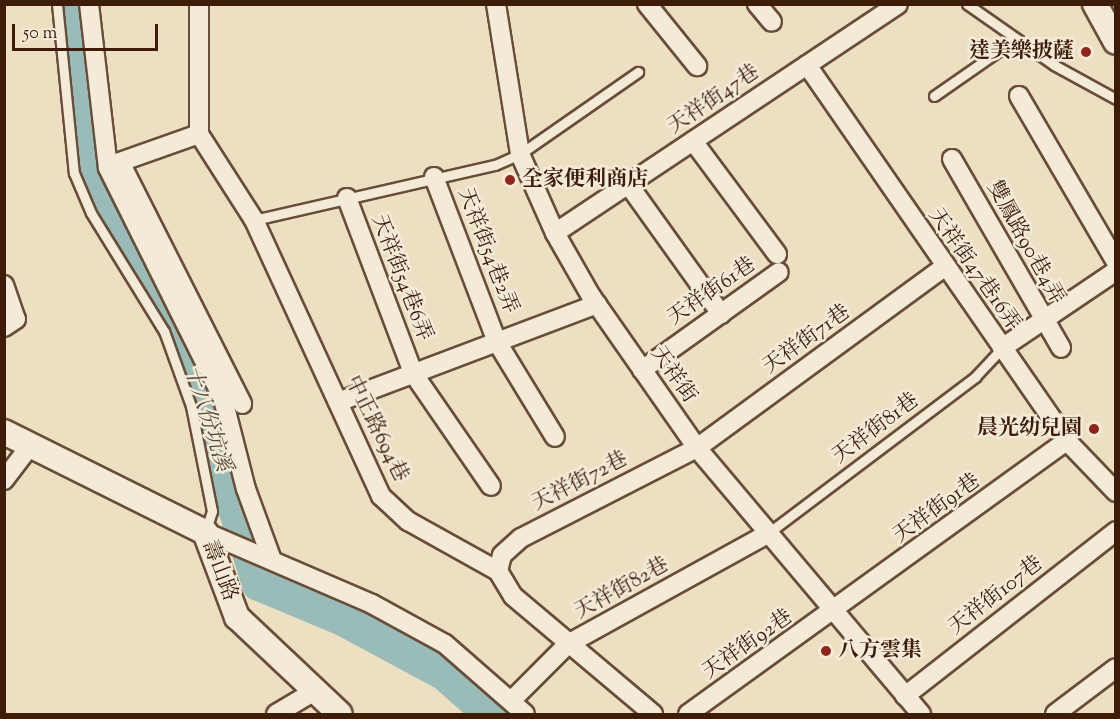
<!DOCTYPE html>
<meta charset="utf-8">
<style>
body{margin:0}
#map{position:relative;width:1120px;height:719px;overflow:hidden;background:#eddfc2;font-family:"Sorts Mill Goudy","Noto Serif TC",serif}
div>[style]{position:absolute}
.river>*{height:34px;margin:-17px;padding:0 17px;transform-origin:17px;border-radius:17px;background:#9abcb8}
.roads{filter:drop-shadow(2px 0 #694d38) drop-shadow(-2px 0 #694d38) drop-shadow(0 2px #694d38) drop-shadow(0 -2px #694d38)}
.lane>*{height:9px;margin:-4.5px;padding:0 4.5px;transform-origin:4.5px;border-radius:4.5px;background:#f3ead7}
.street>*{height:18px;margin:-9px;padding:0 9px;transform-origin:9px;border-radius:9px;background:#f3ead7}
.secondary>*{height:24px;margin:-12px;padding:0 12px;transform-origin:12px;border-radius:12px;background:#f3ead7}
.dots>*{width:16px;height:16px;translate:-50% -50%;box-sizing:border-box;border:3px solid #f3ead7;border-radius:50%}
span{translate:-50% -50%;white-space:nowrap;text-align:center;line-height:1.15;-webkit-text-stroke:5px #f3ead7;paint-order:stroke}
.poi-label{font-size:21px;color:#3d1c0a;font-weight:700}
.right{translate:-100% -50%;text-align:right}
.left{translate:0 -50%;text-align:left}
.street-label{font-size:21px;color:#3d1c0a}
.water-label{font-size:22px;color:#594c3e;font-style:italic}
.frame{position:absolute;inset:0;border:6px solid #3d1c0a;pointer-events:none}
.scale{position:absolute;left:12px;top:24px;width:146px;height:27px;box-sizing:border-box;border:3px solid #3d1c0a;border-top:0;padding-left:8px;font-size:18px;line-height:21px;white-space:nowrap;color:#3d1c0a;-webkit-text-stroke:4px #f3ead7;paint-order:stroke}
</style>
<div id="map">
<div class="river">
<div style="left:79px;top:4px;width:173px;rotate:85.3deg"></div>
<div style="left:93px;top:176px;width:192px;rotate:62.1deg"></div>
<div style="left:183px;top:346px;width:250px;rotate:72.3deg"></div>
<div style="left:259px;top:584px;width:91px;rotate:22.6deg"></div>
<div style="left:343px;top:619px;width:116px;rotate:28.3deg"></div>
<div style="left:445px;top:674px;width:60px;rotate:41.6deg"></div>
</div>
<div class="roads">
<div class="lane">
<div style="left:57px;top:4px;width:170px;rotate:84.3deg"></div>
<div style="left:74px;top:173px;width:43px;rotate:67deg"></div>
<div style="left:91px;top:213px;width:139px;rotate:58.3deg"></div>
<div style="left:164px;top:331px;width:80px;rotate:70.2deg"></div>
<div style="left:191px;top:406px;width:107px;rotate:78.7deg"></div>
<div style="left:212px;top:511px;width:20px;rotate:108deg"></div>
<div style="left:967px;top:4px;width:106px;rotate:35deg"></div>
<div style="left:1054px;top:65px;width:71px;rotate:28.7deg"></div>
<div style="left:934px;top:96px;width:100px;rotate:-34.8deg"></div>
<div style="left:254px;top:220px;width:247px;rotate:-12.9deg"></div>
<div style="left:495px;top:165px;width:27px;rotate:-24deg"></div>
<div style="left:520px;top:154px;width:144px;rotate:-34.8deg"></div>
<div style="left:767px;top:534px;width:261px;rotate:-37deg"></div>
<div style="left:975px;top:377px;width:40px;rotate:-47deg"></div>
</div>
<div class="street">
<div style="left:89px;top:4px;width:165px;rotate:83.4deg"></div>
<div style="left:108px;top:168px;width:258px;rotate:63.5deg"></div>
<div style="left:223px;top:399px;width:93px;rotate:75.7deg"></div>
<div style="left:246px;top:489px;width:76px;rotate:69.9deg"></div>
<div style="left:199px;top:4px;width:130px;rotate:90deg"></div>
<div style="left:199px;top:134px;width:102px;rotate:57.4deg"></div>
<div style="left:254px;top:220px;width:304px;rotate:65.3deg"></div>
<div style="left:381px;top:496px;width:37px;rotate:43deg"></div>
<div style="left:408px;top:521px;width:103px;rotate:29.1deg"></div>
<div style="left:498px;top:571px;width:29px;rotate:59deg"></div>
<div style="left:513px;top:596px;width:183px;rotate:40.1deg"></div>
<div style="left:496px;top:4px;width:152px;rotate:80.9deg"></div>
<div style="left:520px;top:154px;width:86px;rotate:66.1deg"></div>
<div style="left:555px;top:233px;width:73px;rotate:60.3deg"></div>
<div style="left:591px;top:296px;width:185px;rotate:55.1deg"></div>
<div style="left:697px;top:448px;width:348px;rotate:49.9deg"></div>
<div style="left:647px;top:4px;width:80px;rotate:51.1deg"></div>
<div style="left:757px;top:4px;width:23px;rotate:50deg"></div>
<div style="left:807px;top:65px;width:457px;rotate:55.3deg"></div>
<div style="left:1067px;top:441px;width:71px;rotate:46.1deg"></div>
<div style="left:1019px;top:96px;width:192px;rotate:59.7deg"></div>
<div style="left:199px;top:134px;width:84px;rotate:160.5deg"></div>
<div style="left:120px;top:162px;width:271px;rotate:63.2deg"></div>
<div style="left:693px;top:141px;width:141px;rotate:53.4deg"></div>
<div style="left:952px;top:159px;width:218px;rotate:60deg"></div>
<div style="left:434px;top:177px;width:177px;rotate:69.1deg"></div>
<div style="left:497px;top:342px;width:111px;rotate:58.6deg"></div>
<div style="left:628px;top:184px;width:160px;rotate:54.4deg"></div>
<div style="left:347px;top:198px;width:187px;rotate:69.3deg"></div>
<div style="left:413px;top:373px;width:137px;rotate:55.4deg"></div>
<div style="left:555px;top:233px;width:412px;rotate:-33.7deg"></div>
<div style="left:4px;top:285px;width:36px;rotate:71deg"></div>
<div style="left:16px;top:319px;width:14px;rotate:146deg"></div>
<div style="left:1002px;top:348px;width:138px;rotate:-34deg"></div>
<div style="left:642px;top:370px;width:168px;rotate:-35.6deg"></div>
<div style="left:338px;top:402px;width:277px;rotate:-20.7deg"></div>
<div style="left:4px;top:480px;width:43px;rotate:-52.6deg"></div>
<div style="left:205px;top:532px;width:182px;rotate:23.3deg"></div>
<div style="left:372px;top:604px;width:83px;rotate:28.7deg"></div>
<div style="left:445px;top:644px;width:106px;rotate:41.2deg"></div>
<div style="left:498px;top:571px;width:16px;rotate:-76deg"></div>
<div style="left:502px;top:555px;width:25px;rotate:-42deg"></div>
<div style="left:521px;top:538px;width:198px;rotate:-27.1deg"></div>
<div style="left:697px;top:448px;width:305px;rotate:-36.2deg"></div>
<div style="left:905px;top:696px;width:268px;rotate:-38deg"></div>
<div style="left:511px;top:701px;width:81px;rotate:-45deg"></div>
<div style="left:568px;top:644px;width:227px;rotate:-28.9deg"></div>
<div style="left:276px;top:714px;width:43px;rotate:-30.7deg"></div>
<div style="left:688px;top:714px;width:467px;rotate:-35.8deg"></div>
<div style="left:1055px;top:714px;width:76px;rotate:-37deg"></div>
</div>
<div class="secondary">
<div style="left:1095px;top:4px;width:43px;rotate:61.1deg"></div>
<div style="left:4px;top:432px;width:225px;rotate:26.5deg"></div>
<div style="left:205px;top:532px;width:91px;rotate:69.4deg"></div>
<div style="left:237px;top:617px;width:141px;rotate:43.3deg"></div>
</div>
</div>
<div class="dots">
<div style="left:1086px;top:52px;background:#8f2418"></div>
<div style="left:510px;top:180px;background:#8f2418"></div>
<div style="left:1094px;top:429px;background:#8f2418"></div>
<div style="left:826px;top:651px;background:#8f2418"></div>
</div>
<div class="poi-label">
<span class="right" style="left:1074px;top:52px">達美樂披薩</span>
<span class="left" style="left:522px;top:180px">全家便利商店</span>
<span class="right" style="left:1082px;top:429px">晨光幼兒園</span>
<span class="left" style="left:838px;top:651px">八方雲集</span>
</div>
<div class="street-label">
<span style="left:714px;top:100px;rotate:-34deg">天祥街47巷</span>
<span style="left:1025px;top:243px;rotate:61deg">雙鳳路90巷4弄</span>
<span style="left:487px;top:251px;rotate:69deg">天祥街54巷2弄</span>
<span style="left:974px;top:270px;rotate:55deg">天祥街47巷16弄</span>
<span style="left:401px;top:278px;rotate:69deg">天祥街54巷6弄</span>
<span style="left:712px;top:292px;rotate:-35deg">天祥街61巷</span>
<span style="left:807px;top:340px;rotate:-36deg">天祥街71巷</span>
<span style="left:673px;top:375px;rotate:55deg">天祥街</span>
<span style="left:376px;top:429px;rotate:64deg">中正路694巷</span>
<span style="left:876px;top:429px;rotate:-37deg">天祥街81巷</span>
<span style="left:580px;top:482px;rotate:-27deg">天祥街72巷</span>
<span style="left:937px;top:509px;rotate:-36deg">天祥街91巷</span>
<span style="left:219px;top:571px;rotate:69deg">壽山路</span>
<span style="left:622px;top:589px;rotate:-29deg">天祥街82巷</span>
<span style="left:996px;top:596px;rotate:-38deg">天祥街107巷</span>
<span style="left:748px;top:645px;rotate:-35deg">天祥街92巷</span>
</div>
<div class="water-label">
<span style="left:206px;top:419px;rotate:72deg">十八份坑溪</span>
</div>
<div class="frame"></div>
<div class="scale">50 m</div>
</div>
